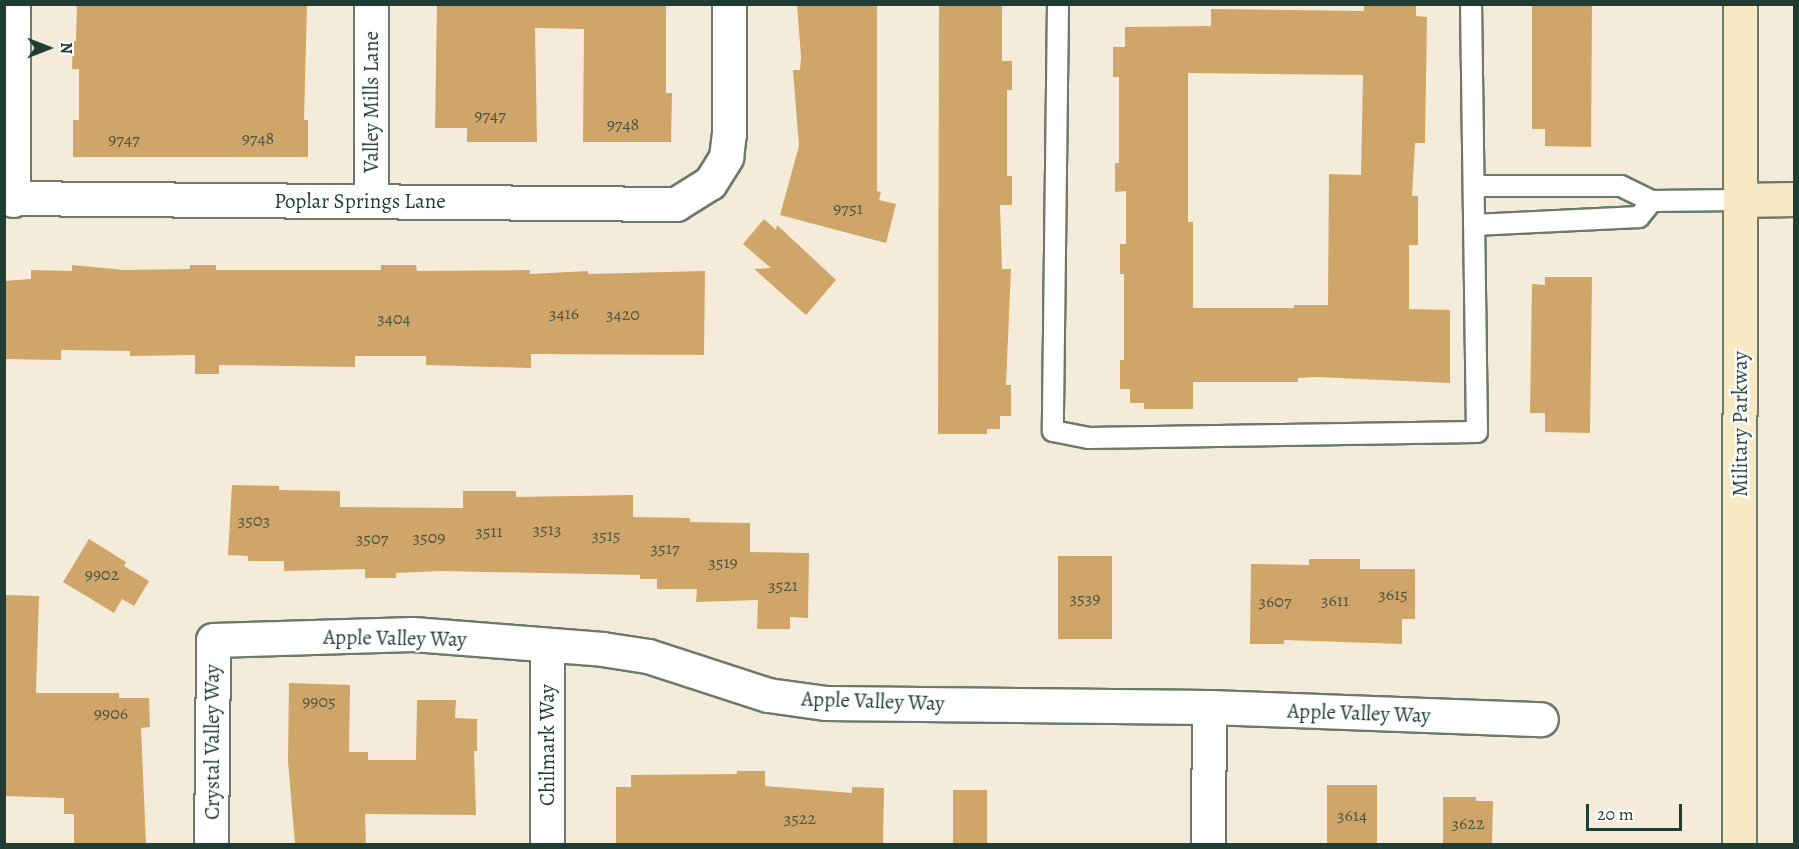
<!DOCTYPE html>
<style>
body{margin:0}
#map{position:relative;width:1799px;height:849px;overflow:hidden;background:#f4ecd8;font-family:Alegreya,serif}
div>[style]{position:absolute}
.building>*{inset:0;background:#d0a56a;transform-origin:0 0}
.roads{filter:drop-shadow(2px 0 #6a7a6d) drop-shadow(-2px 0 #6a7a6d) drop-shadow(0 2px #6a7a6d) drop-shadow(0 -2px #6a7a6d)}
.service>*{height:20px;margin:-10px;padding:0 10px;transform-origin:10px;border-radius:10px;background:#fff}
.minor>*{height:33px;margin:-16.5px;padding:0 16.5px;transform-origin:16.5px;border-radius:16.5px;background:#fff}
.secondary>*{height:33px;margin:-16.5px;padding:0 16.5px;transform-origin:16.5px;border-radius:16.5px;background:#f7e9c3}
span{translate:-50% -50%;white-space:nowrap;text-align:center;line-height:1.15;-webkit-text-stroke:4.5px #fff;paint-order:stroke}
.number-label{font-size:18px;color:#4b5742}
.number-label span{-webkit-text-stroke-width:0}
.street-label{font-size:21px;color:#1f3d34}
.frame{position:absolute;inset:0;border:6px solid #1f3d34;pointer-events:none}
.north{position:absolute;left:18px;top:18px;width:60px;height:60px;-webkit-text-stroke:4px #fff;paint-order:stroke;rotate:90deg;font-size:16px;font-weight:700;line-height:24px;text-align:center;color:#1f3d34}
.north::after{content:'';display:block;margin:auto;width:21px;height:27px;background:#1f3d34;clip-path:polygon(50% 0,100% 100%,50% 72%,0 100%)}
.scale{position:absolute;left:1586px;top:804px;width:96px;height:27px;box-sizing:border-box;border:3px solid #1f3d34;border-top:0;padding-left:8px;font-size:18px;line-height:21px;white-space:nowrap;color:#1f3d34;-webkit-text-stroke:4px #fff;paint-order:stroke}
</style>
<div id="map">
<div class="building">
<div style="clip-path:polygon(77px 4px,307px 4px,304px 120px,308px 120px,308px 157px,73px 157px,73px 120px,79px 120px,79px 69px,72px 69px,73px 41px,76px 41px)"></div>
<div style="clip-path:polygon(437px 4px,666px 6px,666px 93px,672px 93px,671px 142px,583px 142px,584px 29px,535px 28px,537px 142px,467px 142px,467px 128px,435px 128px)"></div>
<div style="clip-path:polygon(797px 4px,877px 4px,877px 191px,881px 192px,879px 200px,896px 204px,886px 243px,780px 215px,799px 146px,793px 70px,800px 70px,801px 57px)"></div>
<div style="clip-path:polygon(939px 4px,1002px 4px,1002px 61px,1012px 61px,1012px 90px,1007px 90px,1007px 176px,1012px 176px,1012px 205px,1000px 205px,1002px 269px,1011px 269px,1006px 385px,1011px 385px,1011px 416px,1000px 416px,1000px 429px,987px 429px,987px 434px,938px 434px)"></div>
<div style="clip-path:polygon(evenodd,1364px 4px,1416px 4px,1416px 16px,1427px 17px,1425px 143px,1415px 143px,1412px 196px,1418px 196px,1418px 245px,1409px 245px,1409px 309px,1450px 310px,1450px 383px,1316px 377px,1298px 378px,1298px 382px,1193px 382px,1193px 409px,1144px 409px,1144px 403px,1130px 403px,1130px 389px,1120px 389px,1120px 360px,1124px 360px,1124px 274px,1120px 274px,1120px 244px,1126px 244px,1126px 191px,1115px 192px,1115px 163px,1119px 163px,1119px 77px,1113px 77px,1113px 47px,1125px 47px,1125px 27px,1211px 26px,1211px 9px,1364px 11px,1364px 4px,1188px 73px,1363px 75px,1361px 175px,1329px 174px,1328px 305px,1294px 305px,1294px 308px,1193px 308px,1193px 222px,1188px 222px,1188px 73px)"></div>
<div style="clip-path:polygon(1532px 4px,1592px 4px,1591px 147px,1545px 146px,1545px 129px,1532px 129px)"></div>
<div style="clip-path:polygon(764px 219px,776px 230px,777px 225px,836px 280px,806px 315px,754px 269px,771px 268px,743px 244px)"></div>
<div style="clip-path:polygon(72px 265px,124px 270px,190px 269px,190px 265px,216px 265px,216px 270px,381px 270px,381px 265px,416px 265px,417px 271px,530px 270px,530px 274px,588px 271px,588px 274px,705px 271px,704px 355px,531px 354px,531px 368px,426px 365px,426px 356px,355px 356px,355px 367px,219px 365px,219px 374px,195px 374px,195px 355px,130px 356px,130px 351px,61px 350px,61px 360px,4px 359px,4px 281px,31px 279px,31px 270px,72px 271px)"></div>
<div style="clip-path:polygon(1545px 277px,1592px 277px,1590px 433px,1545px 432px,1545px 413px,1530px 413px,1532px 284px,1545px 285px)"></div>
<div style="clip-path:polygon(232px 485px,279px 486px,279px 490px,340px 491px,340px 507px,463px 508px,463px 491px,516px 491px,516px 497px,633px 495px,633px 517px,690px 518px,690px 522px,750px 523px,750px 552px,809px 553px,808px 618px,790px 617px,790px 629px,757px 629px,758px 600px,696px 602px,697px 589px,657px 589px,657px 579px,640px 579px,640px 575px,439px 571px,396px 573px,396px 578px,365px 578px,365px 569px,284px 571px,284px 561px,248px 561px,248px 556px,228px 555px)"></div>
<div style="clip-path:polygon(89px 539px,126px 562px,124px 566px,149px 581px,134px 606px,122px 599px,114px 613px,63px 582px)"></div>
<div style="left:1058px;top:556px;width:54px;height:83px"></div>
<div style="clip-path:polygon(1309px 559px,1360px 559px,1360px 569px,1415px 569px,1415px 619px,1402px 619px,1402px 644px,1284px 640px,1284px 644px,1250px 644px,1251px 564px,1309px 565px)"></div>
<div style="clip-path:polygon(4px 595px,39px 596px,36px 693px,119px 693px,119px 698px,149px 698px,150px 727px,141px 728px,146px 844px,74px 844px,74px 814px,64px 814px,64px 798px,4px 796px)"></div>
<div style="clip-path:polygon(289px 683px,350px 685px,349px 752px,368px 752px,368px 760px,416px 760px,417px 700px,456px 700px,455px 718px,477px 719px,477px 751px,474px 751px,476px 815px,365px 814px,366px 844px,295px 844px,288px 761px)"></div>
<div style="clip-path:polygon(737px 771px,765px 771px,765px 786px,852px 793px,852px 787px,884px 788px,883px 844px,616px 844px,616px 787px,631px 787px,631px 775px,737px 774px)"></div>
<div style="left:1327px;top:785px;width:50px;height:59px"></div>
<div style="left:953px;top:790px;width:34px;height:54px"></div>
<div style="clip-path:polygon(1443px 797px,1476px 797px,1476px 801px,1493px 801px,1492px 844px,1443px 844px)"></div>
</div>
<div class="roads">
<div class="service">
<div style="left:1058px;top:4px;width:427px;rotate:90.7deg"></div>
<div style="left:1053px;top:431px;width:36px;rotate:11deg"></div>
<div style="left:1088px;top:438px;width:389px;rotate:-0.9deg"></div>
<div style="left:1477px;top:432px;width:428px;rotate:-90.8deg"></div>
<div style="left:1474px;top:186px;width:147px"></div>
<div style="left:1621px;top:186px;width:34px;rotate:26deg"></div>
<div style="left:1652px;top:201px;width:21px;rotate:129deg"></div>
<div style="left:1639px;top:217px;width:165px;rotate:177.2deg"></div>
<div style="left:1652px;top:201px;width:88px;rotate:-0.7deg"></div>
</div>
<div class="minor">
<div style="left:4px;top:198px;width:672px;rotate:0.51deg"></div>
<div style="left:676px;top:204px;width:40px;rotate:-32deg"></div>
<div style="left:710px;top:183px;width:31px;rotate:-58deg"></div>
<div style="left:726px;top:157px;width:23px;rotate:-83deg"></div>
<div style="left:729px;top:134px;width:130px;rotate:-90deg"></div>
<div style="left:13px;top:200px;width:196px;rotate:-90deg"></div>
<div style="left:371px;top:200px;width:196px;rotate:-90deg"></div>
<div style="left:211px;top:844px;width:204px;rotate:-89.4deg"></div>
<div style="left:213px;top:640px;width:200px;rotate:-1.7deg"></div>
<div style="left:413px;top:634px;width:190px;rotate:4.5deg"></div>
<div style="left:602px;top:649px;width:47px;rotate:8.7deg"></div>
<div style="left:648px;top:656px;width:126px;rotate:18deg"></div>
<div style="left:768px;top:695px;width:59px;rotate:7.9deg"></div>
<div style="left:826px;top:703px;width:383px;rotate:0.6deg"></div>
<div style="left:1209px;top:707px;width:332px;rotate:2.1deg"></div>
<div style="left:547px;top:844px;width:199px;rotate:-90deg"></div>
<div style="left:1208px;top:844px;width:137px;rotate:-89.6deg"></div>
</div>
<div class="secondary">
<div style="left:1740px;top:200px;width:54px;rotate:-1.1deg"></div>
<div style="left:1739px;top:844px;width:840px;rotate:-89.93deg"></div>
</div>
</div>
<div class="number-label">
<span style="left:490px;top:115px">9747</span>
<span style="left:623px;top:124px">9748</span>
<span style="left:258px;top:138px">9748</span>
<span style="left:124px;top:139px">9747</span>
<span style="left:848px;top:208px">9751</span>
<span style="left:564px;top:313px">3416</span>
<span style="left:623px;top:314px">3420</span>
<span style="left:394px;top:318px">3404</span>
<span style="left:254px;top:520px">3503</span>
<span style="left:547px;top:529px">3513</span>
<span style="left:489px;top:531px">3511</span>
<span style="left:606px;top:535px">3515</span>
<span style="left:429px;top:537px">3509</span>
<span style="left:372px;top:538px">3507</span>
<span style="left:665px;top:548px">3517</span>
<span style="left:723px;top:562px">3519</span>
<span style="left:102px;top:574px">9902</span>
<span style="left:783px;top:585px">3521</span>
<span style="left:1393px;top:594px">3615</span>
<span style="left:1085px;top:598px">3539</span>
<span style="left:1335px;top:600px">3611</span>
<span style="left:1275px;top:601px">3607</span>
<span style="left:319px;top:701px">9905</span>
<span style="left:111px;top:713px">9906</span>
<span style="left:1352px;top:815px">3614</span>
<span style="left:800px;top:818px">3522</span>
<span style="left:1468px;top:823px">3622</span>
</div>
<div class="street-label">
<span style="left:371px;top:102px;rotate:-90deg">Valley Mills Lane</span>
<span style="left:360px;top:201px">Poplar Springs Lane</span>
<span style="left:1740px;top:424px;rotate:-90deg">Military Parkway</span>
<span style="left:395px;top:638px;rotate:1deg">Apple Valley Way</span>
<span style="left:873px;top:701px;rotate:2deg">Apple Valley Way</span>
<span style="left:1359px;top:713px;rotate:2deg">Apple Valley Way</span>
<span style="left:212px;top:742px;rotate:-90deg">Crystal Valley Way</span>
<span style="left:547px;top:745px;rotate:-90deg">Chilmark Way</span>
</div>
<div class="frame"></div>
<div class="north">N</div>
<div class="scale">20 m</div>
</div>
